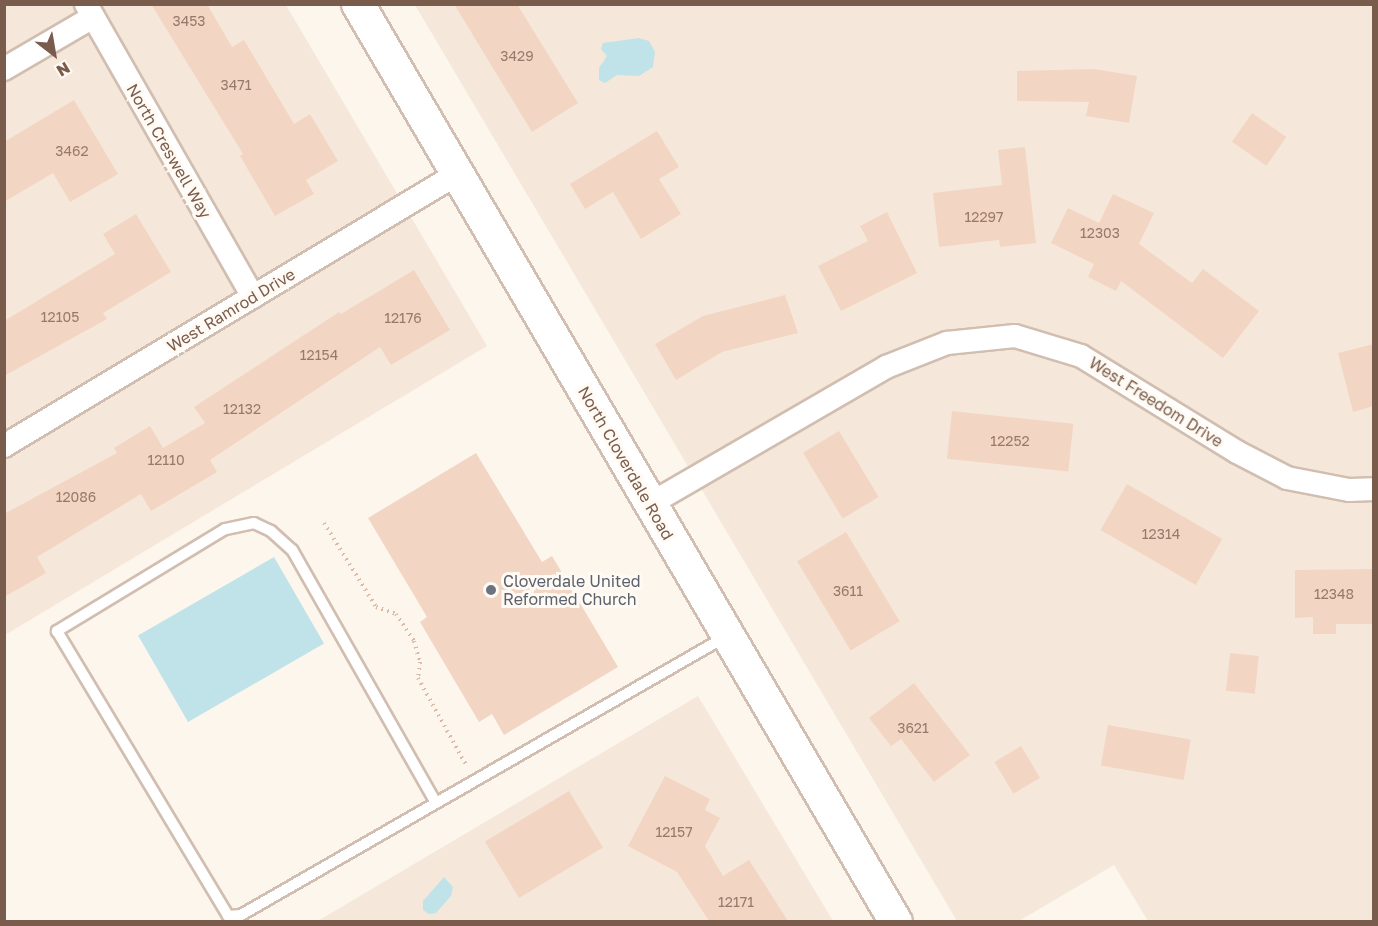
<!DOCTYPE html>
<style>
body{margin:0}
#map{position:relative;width:1378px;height:926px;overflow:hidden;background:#fdf6ec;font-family:"Golos Text",sans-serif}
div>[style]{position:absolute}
.residential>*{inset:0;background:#f5e8da}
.water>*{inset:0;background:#bfe3e8;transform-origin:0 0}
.building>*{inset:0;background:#f3d5c3;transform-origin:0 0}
.path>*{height:4px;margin-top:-2px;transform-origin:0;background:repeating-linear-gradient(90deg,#d9b8a5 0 1.5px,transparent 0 6px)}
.roads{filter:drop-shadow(2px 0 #d1beb0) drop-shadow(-2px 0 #d1beb0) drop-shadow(0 2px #d1beb0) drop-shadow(0 -2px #d1beb0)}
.service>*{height:10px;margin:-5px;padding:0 5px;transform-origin:5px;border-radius:5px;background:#fff}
.minor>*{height:22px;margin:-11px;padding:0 11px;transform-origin:11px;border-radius:11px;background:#fff}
.secondary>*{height:32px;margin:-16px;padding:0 16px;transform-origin:16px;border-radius:16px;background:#fff}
.dots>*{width:16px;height:16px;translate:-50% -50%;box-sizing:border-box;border:3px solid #fffaf3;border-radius:50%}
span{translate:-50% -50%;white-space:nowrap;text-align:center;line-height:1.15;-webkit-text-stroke:6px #fffaf3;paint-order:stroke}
.number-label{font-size:14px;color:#987a6a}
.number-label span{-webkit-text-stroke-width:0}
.street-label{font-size:16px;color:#7a5c4d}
.worship-label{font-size:16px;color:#5b616d}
.left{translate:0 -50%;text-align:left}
.frame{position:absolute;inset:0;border:6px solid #7a5c4d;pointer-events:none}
.north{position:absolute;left:24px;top:24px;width:60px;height:60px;-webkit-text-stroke:4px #fffaf3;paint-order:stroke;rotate:149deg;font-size:16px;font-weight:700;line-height:24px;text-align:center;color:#7a5c4d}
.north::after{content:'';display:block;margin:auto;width:21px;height:27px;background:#7a5c4d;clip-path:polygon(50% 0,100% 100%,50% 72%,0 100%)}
</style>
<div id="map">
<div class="residential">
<div style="clip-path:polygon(5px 5px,286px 5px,487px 346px,5px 635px)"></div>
<div style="clip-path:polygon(415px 5px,1373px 5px,1373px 921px,1148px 921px,1114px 865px,1019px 921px,957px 921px)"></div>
<div style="clip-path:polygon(698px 696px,833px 921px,316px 922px)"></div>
</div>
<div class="water">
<div style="clip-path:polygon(639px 38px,649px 41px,655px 52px,653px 67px,639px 76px,617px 75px,605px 83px,599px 80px,599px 68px,607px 56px,601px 49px,603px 43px)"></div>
<div style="left:274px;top:557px;width:100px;height:157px;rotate:60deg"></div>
<div style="clip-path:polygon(444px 877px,453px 887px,451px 896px,436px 913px,429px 914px,423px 910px,423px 901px)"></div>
</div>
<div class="building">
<div style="clip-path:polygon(151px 4px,207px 4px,232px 47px,244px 40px,294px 124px,310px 114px,338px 161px,306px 180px,314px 194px,275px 216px,240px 156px,243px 154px)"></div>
<div style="clip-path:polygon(454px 4px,517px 4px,578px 103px,532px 132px)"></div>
<div style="clip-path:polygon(1094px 69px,1137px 76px,1129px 123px,1086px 116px,1089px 102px,1017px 101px,1017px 71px)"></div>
<div style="clip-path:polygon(74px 100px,118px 174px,70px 202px,53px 173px,4px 202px,4px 142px)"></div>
<div style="left:1252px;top:113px;width:42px;height:35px;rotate:35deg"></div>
<div style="clip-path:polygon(657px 131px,679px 167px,659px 179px,681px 214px,641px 239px,613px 192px,585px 209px,570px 184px)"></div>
<div style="clip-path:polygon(1025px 147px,1036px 243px,1000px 247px,999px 240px,939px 247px,933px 193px,1002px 185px,998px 150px)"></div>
<div style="clip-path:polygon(1113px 194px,1154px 213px,1139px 244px,1192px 283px,1203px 269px,1259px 311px,1223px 358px,1121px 281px,1116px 291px,1088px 277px,1094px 264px,1051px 243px,1068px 208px,1099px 223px)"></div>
<div style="clip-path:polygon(887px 212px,917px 273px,841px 311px,818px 266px,868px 241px,860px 226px)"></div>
<div style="clip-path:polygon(136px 214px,171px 272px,103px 313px,107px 319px,4px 376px,4px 321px,115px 254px,103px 234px)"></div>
<div style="clip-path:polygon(414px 270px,450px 330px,391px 365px,380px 347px,210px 460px,217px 472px,151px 511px,141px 494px,37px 557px,46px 573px,4px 597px,4px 514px,117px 453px,114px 448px,150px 426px,163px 448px,205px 423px,194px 407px,339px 312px,341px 314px)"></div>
<div style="clip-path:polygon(785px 295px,798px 333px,722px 352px,676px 380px,655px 344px,703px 316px)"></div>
<div style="clip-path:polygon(1374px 344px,1374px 406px,1353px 412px,1338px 353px)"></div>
<div style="left:952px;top:411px;width:122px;height:48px;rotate:6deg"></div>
<div style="left:839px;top:431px;width:77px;height:42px;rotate:59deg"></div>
<div style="clip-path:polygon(476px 453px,542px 562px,552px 556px,618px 667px,504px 735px,492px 714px,479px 722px,420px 622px,427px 617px,368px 518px)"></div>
<div style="left:1127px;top:484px;width:110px;height:53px;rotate:30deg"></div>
<div style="left:846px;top:532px;width:104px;height:57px;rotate:59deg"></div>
<div style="clip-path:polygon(1374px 569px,1374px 624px,1336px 624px,1336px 634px,1313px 634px,1313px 617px,1295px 618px,1295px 570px)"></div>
<div style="left:1230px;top:653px;width:29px;height:38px;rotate:6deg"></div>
<div style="clip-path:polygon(914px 683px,970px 755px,934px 782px,901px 739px,891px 746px,869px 718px)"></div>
<div style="left:1108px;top:725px;width:84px;height:41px;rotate:10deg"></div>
<div style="left:1021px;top:746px;width:37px;height:31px;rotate:59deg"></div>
<div style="clip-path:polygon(665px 776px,710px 799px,705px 810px,720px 818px,705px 846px,723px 876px,749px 860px,788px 921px,709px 921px,677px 872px,628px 846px)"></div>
<div style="left:569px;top:791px;width:66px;height:98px;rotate:59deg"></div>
</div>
<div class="path">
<div style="left:324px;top:523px;width:99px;rotate:58.2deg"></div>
<div style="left:376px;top:607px;width:21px;rotate:19deg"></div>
<div style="left:396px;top:614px;width:32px;rotate:56deg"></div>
<div style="left:414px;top:641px;width:22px;rotate:74deg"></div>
<div style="left:420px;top:662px;width:16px;rotate:97deg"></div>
<div style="left:418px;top:678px;width:99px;rotate:61.1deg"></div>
</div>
<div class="roads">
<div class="service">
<div style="left:436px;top:803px;width:291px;rotate:-119.6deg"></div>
<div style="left:292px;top:550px;width:28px;rotate:-138deg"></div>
<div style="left:271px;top:531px;width:19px;rotate:-155deg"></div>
<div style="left:254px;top:523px;width:30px;rotate:168deg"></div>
<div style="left:225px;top:529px;width:197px;rotate:148.7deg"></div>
<div style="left:57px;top:631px;width:332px;rotate:59deg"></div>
<div style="left:228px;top:916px;width:13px;rotate:-4deg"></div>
<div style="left:241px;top:915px;width:558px;rotate:-29.87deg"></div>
</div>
<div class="minor">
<div style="left:86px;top:4px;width:337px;rotate:60.3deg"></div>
<div style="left:4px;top:69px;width:103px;rotate:-30.3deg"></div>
<div style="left:4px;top:446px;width:528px;rotate:-30.98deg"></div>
<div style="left:650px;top:504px;width:273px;rotate:-30.1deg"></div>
<div style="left:886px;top:367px;width:66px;rotate:-21.5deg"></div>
<div style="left:947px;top:343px;width:68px;rotate:-5.9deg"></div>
<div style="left:1015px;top:336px;width:69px;rotate:16.9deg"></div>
<div style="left:1081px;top:356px;width:183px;rotate:31.6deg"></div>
<div style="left:1237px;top:452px;width:56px;rotate:27.5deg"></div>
<div style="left:1287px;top:478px;width:63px;rotate:11deg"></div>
<div style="left:1349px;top:490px;width:25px;rotate:-2deg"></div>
</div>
<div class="secondary">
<div style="left:358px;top:4px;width:1064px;rotate:59.63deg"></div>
</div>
</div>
<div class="dots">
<div style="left:491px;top:590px;background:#6b7280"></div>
</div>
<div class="number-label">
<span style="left:189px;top:21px">3453</span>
<span style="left:517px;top:56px">3429</span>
<span style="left:236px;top:85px">3471</span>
<span style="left:72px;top:151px">3462</span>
<span style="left:984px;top:217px">12297</span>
<span style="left:1100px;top:233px">12303</span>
<span style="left:60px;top:317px">12105</span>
<span style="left:403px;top:318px">12176</span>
<span style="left:319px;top:355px">12154</span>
<span style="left:242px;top:409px">12132</span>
<span style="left:1010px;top:441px">12252</span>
<span style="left:166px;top:460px">12110</span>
<span style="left:76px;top:497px">12086</span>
<span style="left:1161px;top:534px">12314</span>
<span style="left:848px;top:591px">3611</span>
<span style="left:1334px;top:594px">12348</span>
<span style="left:913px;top:728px">3621</span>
<span style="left:674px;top:832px">12157</span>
<span style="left:736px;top:902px">12171</span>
</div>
<div class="street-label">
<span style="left:169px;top:151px;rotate:60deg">North Creswell Way</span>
<span style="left:231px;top:310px;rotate:-31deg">West Ramrod Drive</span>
<span style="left:1156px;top:402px;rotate:32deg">West Freedom Drive</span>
<span style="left:626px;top:463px;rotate:60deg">North Cloverdale Road</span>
</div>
<div class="worship-label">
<span class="left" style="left:503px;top:590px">Cloverdale United<br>Reformed Church</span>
</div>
<div class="frame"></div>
<div class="north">N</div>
</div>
